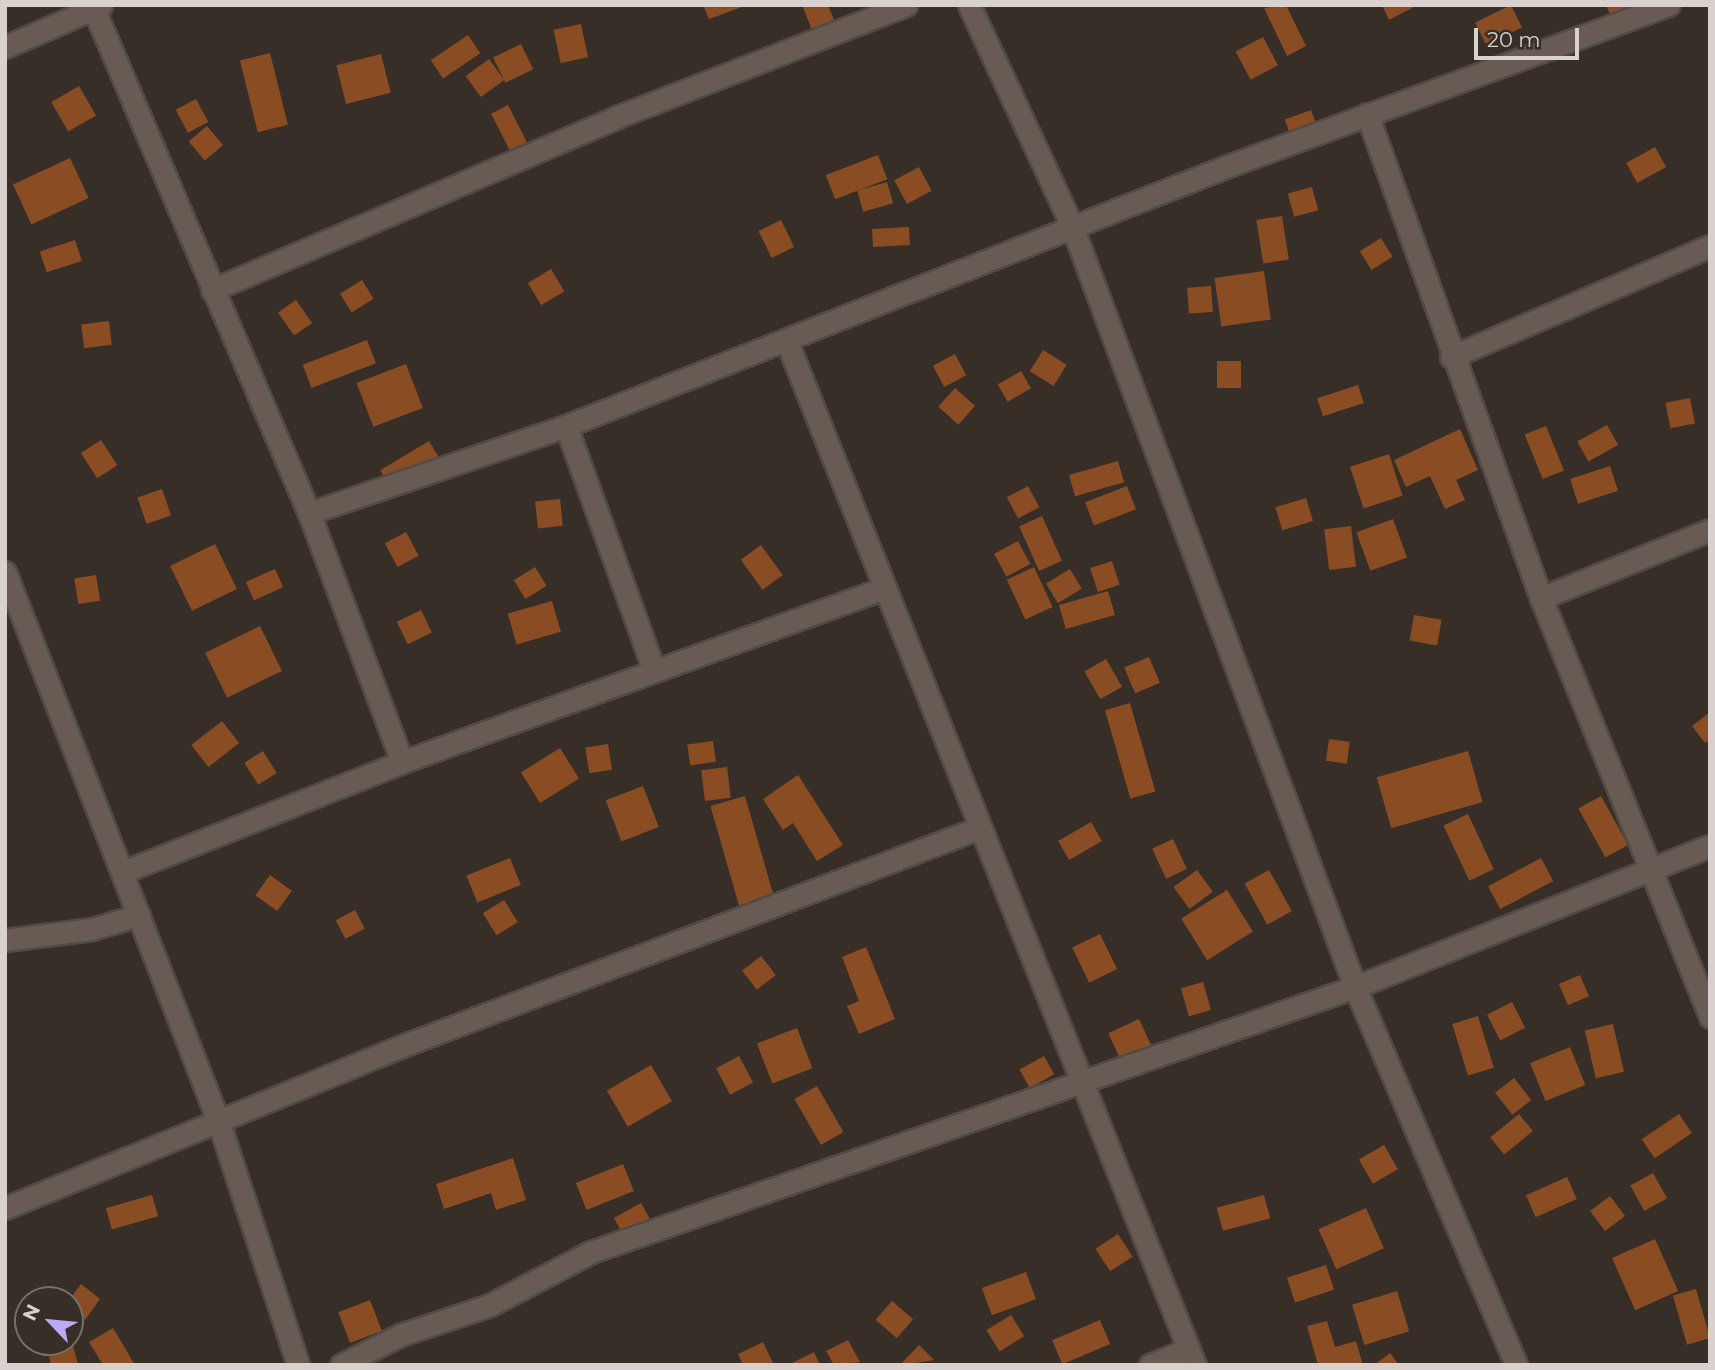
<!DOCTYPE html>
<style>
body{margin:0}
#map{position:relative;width:1715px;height:1370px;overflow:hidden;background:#382e28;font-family:Montserrat,sans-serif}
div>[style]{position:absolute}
.building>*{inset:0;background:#894c23;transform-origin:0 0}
.roads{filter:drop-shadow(2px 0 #544a45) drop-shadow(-2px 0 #544a45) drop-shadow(0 2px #544a45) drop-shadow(0 -2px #544a45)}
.minor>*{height:21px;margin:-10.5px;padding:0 10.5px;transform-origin:10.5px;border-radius:10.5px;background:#675b54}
span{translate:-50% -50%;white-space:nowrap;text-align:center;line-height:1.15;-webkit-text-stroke:7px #382e28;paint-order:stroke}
.frame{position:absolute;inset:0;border:7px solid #d8d1cd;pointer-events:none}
.north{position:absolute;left:14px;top:1286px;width:70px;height:70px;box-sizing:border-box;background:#382e28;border:2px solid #786f6a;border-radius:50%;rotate:296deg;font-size:19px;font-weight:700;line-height:28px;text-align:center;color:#d8d1cd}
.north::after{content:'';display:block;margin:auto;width:24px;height:32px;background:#b8abf7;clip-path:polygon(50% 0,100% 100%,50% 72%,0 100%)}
.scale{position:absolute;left:1474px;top:28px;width:105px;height:32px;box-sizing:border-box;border:4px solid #d8d1cd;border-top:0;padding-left:9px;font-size:21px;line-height:24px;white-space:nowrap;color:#d8d1cd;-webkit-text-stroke:5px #382e28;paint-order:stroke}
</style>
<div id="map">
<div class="building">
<div style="clip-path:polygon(703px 5px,745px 5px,745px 6px,709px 19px)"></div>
<div style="clip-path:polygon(802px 5px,828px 5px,836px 25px,814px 35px)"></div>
<div style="clip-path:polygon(1286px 5px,1306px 46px,1287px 56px,1264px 8px)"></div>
<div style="clip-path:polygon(1382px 5px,1418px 5px,1389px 20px)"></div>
<div style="left:1511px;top:5px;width:25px;height:40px;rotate:64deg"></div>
<div style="clip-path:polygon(1606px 5px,1634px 5px,1611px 16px)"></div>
<div style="left:581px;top:24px;width:34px;height:28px;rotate:78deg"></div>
<div style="left:468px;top:35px;width:22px;height:45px;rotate:56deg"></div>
<div style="left:1263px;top:37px;width:32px;height:31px;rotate:62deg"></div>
<div style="left:521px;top:44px;width:28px;height:31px;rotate:64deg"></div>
<div style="left:270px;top:53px;width:74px;height:31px;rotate:76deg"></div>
<div style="left:381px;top:54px;width:40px;height:46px;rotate:76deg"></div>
<div style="left:489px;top:59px;width:26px;height:29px;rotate:54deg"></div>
<div style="left:79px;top:86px;width:34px;height:32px;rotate:60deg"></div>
<div style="left:196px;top:99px;width:26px;height:23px;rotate:62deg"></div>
<div style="left:508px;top:105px;width:46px;height:19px;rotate:63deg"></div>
<div style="left:1311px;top:110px;width:23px;height:28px;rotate:70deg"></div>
<div style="left:207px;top:126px;width:25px;height:24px;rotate:50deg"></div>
<div style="left:1655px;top:147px;width:23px;height:33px;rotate:61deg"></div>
<div style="left:878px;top:155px;width:26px;height:56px;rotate:69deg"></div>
<div style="left:70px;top:158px;width:44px;height:63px;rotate:65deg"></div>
<div style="left:919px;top:167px;width:27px;height:28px;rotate:62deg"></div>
<div style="left:887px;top:182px;width:22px;height:31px;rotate:74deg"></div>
<div style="left:1312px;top:187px;width:24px;height:25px;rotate:75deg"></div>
<div style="left:1282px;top:216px;width:44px;height:26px;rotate:81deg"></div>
<div style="left:781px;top:220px;width:30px;height:25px;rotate:64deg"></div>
<div style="left:909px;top:227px;width:18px;height:37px;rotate:87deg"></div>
<div style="left:1381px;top:238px;width:22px;height:25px;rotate:58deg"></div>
<div style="left:75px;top:240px;width:22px;height:37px;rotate:72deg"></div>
<div style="left:551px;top:269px;width:26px;height:27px;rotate:59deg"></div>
<div style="left:1264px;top:271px;width:49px;height:50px;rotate:82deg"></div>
<div style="left:362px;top:280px;width:22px;height:26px;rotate:58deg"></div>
<div style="left:1211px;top:286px;width:26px;height:24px;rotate:86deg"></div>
<div style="left:296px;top:300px;width:28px;height:22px;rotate:55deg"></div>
<div style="left:109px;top:321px;width:24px;height:28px;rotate:83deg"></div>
<div style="left:367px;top:340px;width:25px;height:69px;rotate:69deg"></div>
<div style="left:1043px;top:350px;width:28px;height:25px;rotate:32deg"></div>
<div style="left:955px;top:354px;width:24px;height:25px;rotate:62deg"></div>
<div style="left:1217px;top:361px;width:24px;height:27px"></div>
<div style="left:406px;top:364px;width:47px;height:53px;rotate:69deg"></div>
<div style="left:1021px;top:371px;width:20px;height:27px;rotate:60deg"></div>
<div style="left:1358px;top:385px;width:19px;height:43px;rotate:72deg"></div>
<div style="left:955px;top:388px;width:27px;height:25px;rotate:42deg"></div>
<div style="left:1690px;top:398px;width:26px;height:25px;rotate:79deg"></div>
<div style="left:1607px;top:425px;width:23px;height:34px;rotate:61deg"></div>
<div style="left:1546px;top:426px;width:48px;height:23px;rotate:68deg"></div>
<div style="clip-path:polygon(1460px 429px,1478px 470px,1456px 480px,1465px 500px,1445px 509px,1430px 476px,1406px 487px,1394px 460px)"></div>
<div style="left:101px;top:440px;width:30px;height:24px;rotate:57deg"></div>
<div style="left:429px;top:441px;width:27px;height:57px;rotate:59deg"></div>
<div style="left:1389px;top:454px;width:44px;height:41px;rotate:72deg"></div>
<div style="left:1118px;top:461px;width:22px;height:51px;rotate:74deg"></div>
<div style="left:1610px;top:466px;width:26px;height:42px;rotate:72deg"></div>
<div style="left:1028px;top:486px;width:24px;height:24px;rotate:62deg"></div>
<div style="left:1127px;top:486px;width:25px;height:45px;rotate:69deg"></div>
<div style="left:162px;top:489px;width:28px;height:26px;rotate:71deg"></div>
<div style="left:1306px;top:498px;width:24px;height:32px;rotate:73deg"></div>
<div style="left:560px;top:499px;width:27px;height:25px;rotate:84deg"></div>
<div style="left:1042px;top:516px;width:49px;height:25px;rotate:66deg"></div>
<div style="left:1393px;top:519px;width:41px;height:39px;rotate:70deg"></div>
<div style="left:1351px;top:526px;width:41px;height:27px;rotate:83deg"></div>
<div style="left:406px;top:532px;width:27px;height:24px;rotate:62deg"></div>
<div style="left:1018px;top:541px;width:26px;height:27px;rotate:62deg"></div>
<div style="left:215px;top:544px;width:50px;height:50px;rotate:64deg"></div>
<div style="left:761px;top:545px;width:37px;height:25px;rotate:54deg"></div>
<div style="left:1112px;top:561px;width:25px;height:23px;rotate:72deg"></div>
<div style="left:535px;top:567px;width:22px;height:25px;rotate:58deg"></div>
<div style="left:1034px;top:567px;width:44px;height:30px;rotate:65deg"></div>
<div style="left:275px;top:569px;width:20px;height:32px;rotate:66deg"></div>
<div style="left:1070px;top:569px;width:23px;height:28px;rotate:59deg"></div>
<div style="left:96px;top:575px;width:26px;height:22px;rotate:81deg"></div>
<div style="left:1108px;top:591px;width:25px;height:51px;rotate:74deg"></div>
<div style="left:552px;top:601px;width:32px;height:46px;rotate:74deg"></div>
<div style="left:421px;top:610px;width:25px;height:27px;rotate:64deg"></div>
<div style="left:1414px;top:615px;width:28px;height:26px;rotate:10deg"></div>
<div style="left:260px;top:626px;width:50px;height:61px;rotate:64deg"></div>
<div style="left:1149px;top:657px;width:28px;height:27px;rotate:67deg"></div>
<div style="left:1106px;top:659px;width:32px;height:25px;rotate:60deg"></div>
<div style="left:1130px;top:703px;width:92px;height:26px;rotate:74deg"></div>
<div style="clip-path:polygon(1710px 712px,1710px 740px,1705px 743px,1692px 726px)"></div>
<div style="left:222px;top:721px;width:28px;height:39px;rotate:52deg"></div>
<div style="left:1329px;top:739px;width:21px;height:22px;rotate:8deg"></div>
<div style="left:713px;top:741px;width:21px;height:26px;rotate:82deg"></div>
<div style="left:608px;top:744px;width:26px;height:23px;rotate:81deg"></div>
<div style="left:560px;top:748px;width:36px;height:46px;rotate:58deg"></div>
<div style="left:263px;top:751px;width:26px;height:22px;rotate:58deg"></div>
<div style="left:1468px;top:751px;width:53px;height:95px;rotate:74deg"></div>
<div style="left:727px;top:767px;width:31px;height:26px;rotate:83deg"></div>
<div style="clip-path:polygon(798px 775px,843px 845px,817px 861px,793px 823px,783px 830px,763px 799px)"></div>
<div style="left:643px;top:786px;width:44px;height:40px;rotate:69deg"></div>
<div style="left:745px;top:796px;width:107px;height:36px;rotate:74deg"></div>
<div style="left:1601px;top:796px;width:56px;height:26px;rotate:61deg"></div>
<div style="left:1468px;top:814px;width:61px;height:27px;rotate:65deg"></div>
<div style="left:1091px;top:822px;width:22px;height:38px;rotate:60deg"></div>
<div style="left:1173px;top:839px;width:33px;height:23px;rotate:65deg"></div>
<div style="left:510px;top:858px;width:29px;height:47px;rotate:68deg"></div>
<div style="left:1541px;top:858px;width:26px;height:60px;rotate:62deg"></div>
<div style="left:1197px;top:870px;width:27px;height:29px;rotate:54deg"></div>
<div style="left:1269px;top:870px;width:47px;height:28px;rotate:61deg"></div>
<div style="left:270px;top:875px;width:27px;height:25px;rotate:36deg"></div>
<div style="left:1227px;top:890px;width:49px;height:54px;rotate:58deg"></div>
<div style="left:504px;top:900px;width:26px;height:25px;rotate:58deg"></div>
<div style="left:355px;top:910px;width:21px;height:22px;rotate:62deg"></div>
<div style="left:1100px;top:934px;width:39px;height:31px;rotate:64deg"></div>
<div style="clip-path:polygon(866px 947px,895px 1019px,859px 1034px,847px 1006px,859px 1001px,842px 957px)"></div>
<div style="left:761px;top:956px;width:24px;height:24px;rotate:52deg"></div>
<div style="left:1580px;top:975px;width:23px;height:23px;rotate:67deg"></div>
<div style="left:1203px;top:982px;width:29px;height:23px;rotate:74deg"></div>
<div style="left:1512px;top:1002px;width:29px;height:28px;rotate:63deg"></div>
<div style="left:1478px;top:1016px;width:54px;height:27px;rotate:73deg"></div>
<div style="left:1139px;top:1019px;width:38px;height:34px;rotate:65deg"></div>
<div style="left:1613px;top:1024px;width:49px;height:29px;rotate:77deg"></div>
<div style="left:797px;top:1028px;width:43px;height:43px;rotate:69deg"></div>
<div style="left:1570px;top:1047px;width:41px;height:43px;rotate:68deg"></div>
<div style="left:739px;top:1056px;width:30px;height:26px;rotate:62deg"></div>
<div style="left:1044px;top:1056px;width:21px;height:28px;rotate:61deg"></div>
<div style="left:651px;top:1065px;width:42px;height:51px;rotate:60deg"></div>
<div style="left:1514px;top:1078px;width:28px;height:24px;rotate:52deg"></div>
<div style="left:817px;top:1086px;width:53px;height:26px;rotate:60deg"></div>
<div style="left:1519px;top:1114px;width:22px;height:37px;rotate:51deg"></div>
<div style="left:1679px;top:1114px;width:23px;height:45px;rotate:56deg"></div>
<div style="left:1384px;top:1145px;width:28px;height:29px;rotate:60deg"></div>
<div style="clip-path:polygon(513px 1158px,526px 1200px,496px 1210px,491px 1193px,444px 1209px,436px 1184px)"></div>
<div style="left:623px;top:1164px;width:29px;height:51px;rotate:68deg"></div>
<div style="left:1653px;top:1173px;width:29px;height:26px;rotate:61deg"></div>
<div style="left:1567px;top:1177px;width:24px;height:45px;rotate:66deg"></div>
<div style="left:152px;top:1195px;width:22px;height:48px;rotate:74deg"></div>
<div style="left:1264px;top:1195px;width:24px;height:49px;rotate:75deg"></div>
<div style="left:1610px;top:1196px;width:25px;height:25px;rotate:53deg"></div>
<div style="left:641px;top:1203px;width:23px;height:31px;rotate:61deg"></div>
<div style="left:1366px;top:1208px;width:44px;height:52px;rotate:66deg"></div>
<div style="left:1118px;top:1234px;width:27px;height:27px;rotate:57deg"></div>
<div style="left:1655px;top:1239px;width:57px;height:47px;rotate:66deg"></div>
<div style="left:1326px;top:1265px;width:26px;height:41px;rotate:72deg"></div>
<div style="left:1026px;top:1272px;width:29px;height:47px;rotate:70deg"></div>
<div style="clip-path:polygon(81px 1284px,100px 1299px,85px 1320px,69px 1300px)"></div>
<div style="left:1696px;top:1289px;width:51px;height:24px;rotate:74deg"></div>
<div style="left:1397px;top:1291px;width:42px;height:47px;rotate:73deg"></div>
<div style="left:370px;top:1300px;width:33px;height:34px;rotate:69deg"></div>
<div style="left:892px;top:1301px;width:28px;height:25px;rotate:41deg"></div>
<div style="left:1011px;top:1315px;width:25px;height:29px;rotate:58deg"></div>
<div style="left:1100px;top:1320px;width:26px;height:52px;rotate:67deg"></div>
<div style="clip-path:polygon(1327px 1321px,1335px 1347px,1356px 1341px,1363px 1365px,1318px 1365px,1307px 1326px)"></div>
<div style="clip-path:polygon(113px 1328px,135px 1365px,103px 1365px,89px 1342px)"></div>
<div style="clip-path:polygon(848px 1340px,860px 1362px,834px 1365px,826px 1351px)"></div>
<div style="clip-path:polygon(763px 1342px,774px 1365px,743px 1365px,738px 1354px)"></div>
<div style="clip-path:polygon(73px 1345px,78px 1365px,51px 1365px,48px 1352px)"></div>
<div style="clip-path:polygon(919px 1345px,934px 1360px,904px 1365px,902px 1363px)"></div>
<div style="clip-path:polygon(814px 1352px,820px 1365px,788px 1365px)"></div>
<div style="clip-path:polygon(1390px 1353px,1399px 1365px,1374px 1365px)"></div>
</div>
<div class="roads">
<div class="minor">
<div style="left:92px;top:5px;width:552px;rotate:66.87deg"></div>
<div style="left:309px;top:513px;width:266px;rotate:69.5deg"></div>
<div style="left:969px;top:5px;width:244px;rotate:65deg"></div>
<div style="left:1072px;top:226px;width:812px;rotate:69.6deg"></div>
<div style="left:1355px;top:987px;width:411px;rotate:66.9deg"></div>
<div style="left:5px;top:47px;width:105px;rotate:-23.6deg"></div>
<div style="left:1367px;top:114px;width:514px;rotate:70.23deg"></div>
<div style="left:1541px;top:598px;width:452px;rotate:68deg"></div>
<div style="left:212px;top:290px;width:440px;rotate:-23.1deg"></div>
<div style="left:617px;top:117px;width:310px;rotate:-21.2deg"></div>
<div style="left:787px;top:342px;width:1101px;rotate:68.26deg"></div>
<div style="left:1451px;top:357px;width:282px;rotate:-23.2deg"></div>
<div style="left:566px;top:426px;width:259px;rotate:70.2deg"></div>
<div style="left:309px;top:513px;width:271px;rotate:-18.7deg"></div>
<div style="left:566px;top:426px;width:711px;rotate:-21.44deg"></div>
<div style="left:1228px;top:166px;width:469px;rotate:-20.1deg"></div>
<div style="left:5px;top:572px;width:591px;rotate:68.77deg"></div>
<div style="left:219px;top:1123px;width:255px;rotate:71.9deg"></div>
<div style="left:1541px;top:598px;width:182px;rotate:-21.9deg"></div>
<div style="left:123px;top:872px;width:300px;rotate:-21.5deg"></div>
<div style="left:402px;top:762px;width:510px;rotate:-19.82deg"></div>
<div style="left:5px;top:940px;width:88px;rotate:-7.2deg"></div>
<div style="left:92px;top:929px;width:49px;rotate:-16.6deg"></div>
<div style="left:5px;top:1208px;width:437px;rotate:-22.2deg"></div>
<div style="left:410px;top:1043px;width:608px;rotate:-20.7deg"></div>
<div style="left:341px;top:1365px;width:66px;rotate:-27deg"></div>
<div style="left:400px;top:1335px;width:95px;rotate:-18.4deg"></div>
<div style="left:490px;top:1305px;width:114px;rotate:-27.7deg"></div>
<div style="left:591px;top:1252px;width:809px;rotate:-19.13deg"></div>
<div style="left:1355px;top:987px;width:382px;rotate:-21.7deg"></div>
<div style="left:1150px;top:1365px;width:42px;rotate:-22.3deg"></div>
</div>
</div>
<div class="frame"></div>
<div class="north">N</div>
<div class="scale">20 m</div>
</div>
